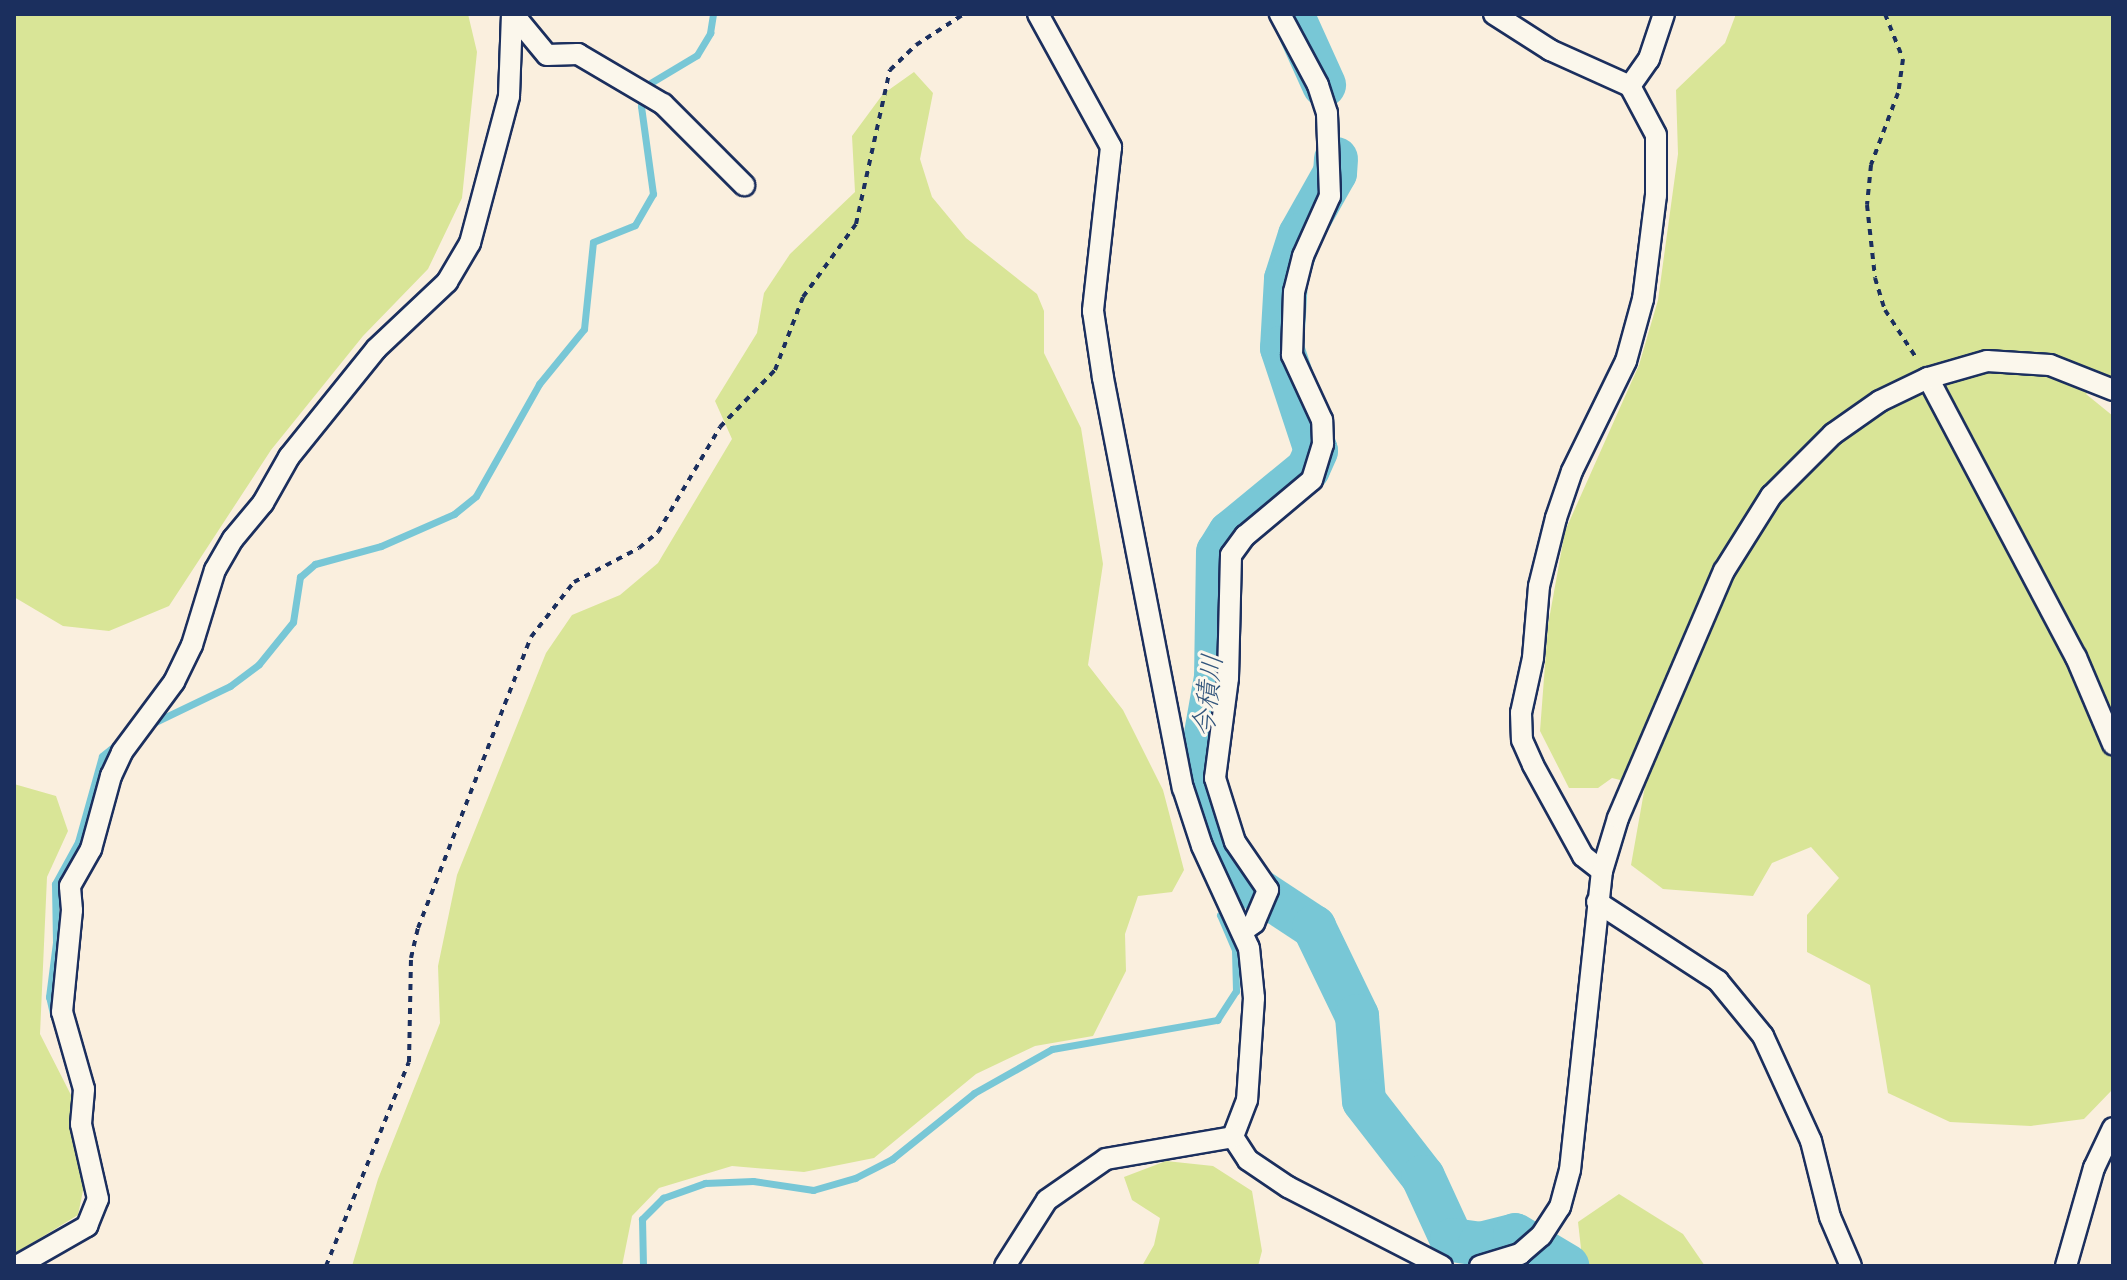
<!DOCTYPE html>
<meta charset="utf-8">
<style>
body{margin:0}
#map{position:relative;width:2127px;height:1280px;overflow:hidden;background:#faefde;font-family:Mynerve,"Klee One",sans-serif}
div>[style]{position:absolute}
.green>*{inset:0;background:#d9e597}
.stream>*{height:7px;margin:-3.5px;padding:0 3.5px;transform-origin:3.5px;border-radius:3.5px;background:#78c7d6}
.river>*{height:44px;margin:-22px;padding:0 22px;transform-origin:22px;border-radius:22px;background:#78c7d6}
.path>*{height:4px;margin-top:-2px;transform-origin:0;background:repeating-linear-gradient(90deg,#1b2f5e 0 6px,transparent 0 12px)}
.roads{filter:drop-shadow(2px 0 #1b2f5e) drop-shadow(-2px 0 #1b2f5e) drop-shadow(0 2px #1b2f5e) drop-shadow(0 -2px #1b2f5e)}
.minor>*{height:20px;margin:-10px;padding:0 10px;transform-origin:10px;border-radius:10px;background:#fbf7ec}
span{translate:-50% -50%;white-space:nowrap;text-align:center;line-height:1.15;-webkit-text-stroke:6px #fbf7ec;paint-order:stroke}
.water-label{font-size:28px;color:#32557c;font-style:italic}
.frame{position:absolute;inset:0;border:16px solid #1b2f5e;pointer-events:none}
</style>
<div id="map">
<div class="green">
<div style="clip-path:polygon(14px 14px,468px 14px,477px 52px,462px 198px,428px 269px,363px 336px,271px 450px,169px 606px,109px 631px,63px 626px,14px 597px)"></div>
<div style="clip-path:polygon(1736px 14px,2113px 14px,2113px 381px,2086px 394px,2113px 416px,2113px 1089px,2084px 1119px,2031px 1126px,1950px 1122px,1888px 1093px,1870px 985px,1807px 952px,1807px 915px,1839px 878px,1811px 847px,1772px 863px,1753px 896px,1663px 889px,1631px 865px,1645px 786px,1612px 778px,1598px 788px,1569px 788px,1540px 731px,1548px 625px,1565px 531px,1639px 365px,1658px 300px,1678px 154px,1676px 90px,1725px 43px)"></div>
<div style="clip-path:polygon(914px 72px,933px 93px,920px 159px,932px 197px,966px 238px,1037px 294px,1044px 311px,1044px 353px,1081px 428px,1103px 564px,1088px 665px,1123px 710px,1163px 790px,1184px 870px,1172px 892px,1138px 896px,1125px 934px,1126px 971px,1093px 1036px,1035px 1046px,976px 1074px,874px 1158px,804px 1172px,732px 1166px,659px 1188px,632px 1216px,622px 1266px,352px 1266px,378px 1179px,440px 1023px,438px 966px,457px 875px,546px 653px,572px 615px,620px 595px,658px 563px,732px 439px,715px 401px,757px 333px,764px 293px,790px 254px,855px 192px,852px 136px,883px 94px)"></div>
<div style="clip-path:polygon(14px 784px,56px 796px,68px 831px,47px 877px,40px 1034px,71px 1095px,85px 1181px,78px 1215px,14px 1254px)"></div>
<div style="clip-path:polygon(1166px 1161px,1213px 1166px,1252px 1191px,1262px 1251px,1258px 1266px,1142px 1266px,1154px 1245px,1160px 1218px,1132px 1200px,1124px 1177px)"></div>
<div style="clip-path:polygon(1619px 1194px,1683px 1234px,1705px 1266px,1583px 1266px,1578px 1222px)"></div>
</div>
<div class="stream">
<div style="left:151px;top:724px;width:88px;rotate:-25.7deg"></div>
<div style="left:230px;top:686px;width:36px;rotate:-37deg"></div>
<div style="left:259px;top:664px;width:54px;rotate:-51deg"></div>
<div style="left:293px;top:622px;width:46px;rotate:-81.2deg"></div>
<div style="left:300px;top:577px;width:20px;rotate:-41deg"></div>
<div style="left:315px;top:564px;width:68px;rotate:-15.3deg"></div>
<div style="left:381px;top:546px;width:80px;rotate:-23.7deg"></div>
<div style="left:454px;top:514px;width:28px;rotate:-39deg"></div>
<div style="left:476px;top:496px;width:129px;rotate:-60.6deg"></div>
<div style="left:539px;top:384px;width:71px;rotate:-50.7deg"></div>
<div style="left:584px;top:329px;width:87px;rotate:-84.1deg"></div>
<div style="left:593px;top:242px;width:45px;rotate:-22deg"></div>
<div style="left:635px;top:225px;width:36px;rotate:-60deg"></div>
<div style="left:653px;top:194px;width:89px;rotate:-97.8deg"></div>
<div style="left:641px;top:106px;width:22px;rotate:-74deg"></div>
<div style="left:647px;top:85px;width:58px;rotate:-31deg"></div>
<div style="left:697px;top:55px;width:26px;rotate:-59deg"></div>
<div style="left:710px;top:33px;width:19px;rotate:-81deg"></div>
<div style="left:54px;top:1018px;width:22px;rotate:-103deg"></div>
<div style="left:49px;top:997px;width:55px;rotate:-82.7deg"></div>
<div style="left:56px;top:942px;width:58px;rotate:-91deg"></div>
<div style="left:55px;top:884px;width:48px;rotate:-61.3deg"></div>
<div style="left:78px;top:842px;width:89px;rotate:-74.4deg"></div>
<div style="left:102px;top:756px;width:22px;rotate:-39deg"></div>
<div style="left:643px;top:1266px;width:47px;rotate:-91.2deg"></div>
<div style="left:642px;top:1219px;width:30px;rotate:-45deg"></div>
<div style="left:663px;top:1198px;width:45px;rotate:-19.7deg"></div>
<div style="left:705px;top:1183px;width:48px;rotate:-2.4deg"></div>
<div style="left:753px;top:1181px;width:61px;rotate:8.5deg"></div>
<div style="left:813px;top:1190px;width:44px;rotate:-15.9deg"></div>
<div style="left:855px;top:1178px;width:42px;rotate:-27.2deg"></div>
<div style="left:892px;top:1159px;width:105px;rotate:-38.8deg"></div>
<div style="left:974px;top:1093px;width:90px;rotate:-29.4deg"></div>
<div style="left:1052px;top:1049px;width:168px;rotate:-10deg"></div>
<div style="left:1217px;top:1020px;width:35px;rotate:-57deg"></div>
<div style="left:1236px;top:991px;width:41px;rotate:-91.4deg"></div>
<div style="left:1235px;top:950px;width:38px;rotate:-113deg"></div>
<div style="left:1220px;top:915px;width:34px;rotate:-27deg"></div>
<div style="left:1250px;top:900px;width:15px;rotate:-90deg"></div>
</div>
<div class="river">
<div style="left:1292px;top:14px;width:78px;rotate:65.7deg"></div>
<div style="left:1336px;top:159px;width:14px;rotate:94deg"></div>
<div style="left:1335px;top:173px;width:71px;rotate:119.4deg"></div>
<div style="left:1300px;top:235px;width:46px;rotate:107.7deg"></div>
<div style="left:1286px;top:279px;width:69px;rotate:93.3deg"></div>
<div style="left:1282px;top:348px;width:108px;rotate:71.7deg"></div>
<div style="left:1316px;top:451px;width:20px;rotate:114deg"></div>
<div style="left:1308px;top:469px;width:101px;rotate:140.6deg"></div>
<div style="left:1230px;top:533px;width:22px;rotate:122deg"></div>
<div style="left:1218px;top:552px;width:125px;rotate:90.9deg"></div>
<div style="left:1216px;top:677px;width:80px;rotate:100deg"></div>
<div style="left:1202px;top:756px;width:38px;rotate:84deg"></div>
<div style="left:1206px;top:794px;width:62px;rotate:70.1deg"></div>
<div style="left:1227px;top:852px;width:40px;rotate:55.1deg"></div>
<div style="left:1250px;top:885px;width:77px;rotate:33.3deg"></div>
<div style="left:1314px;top:927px;width:99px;rotate:64.2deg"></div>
<div style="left:1357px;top:1016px;width:85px;rotate:85.3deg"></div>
<div style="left:1364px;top:1101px;width:96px;rotate:52.2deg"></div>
<div style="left:1423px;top:1177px;width:69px;rotate:65.3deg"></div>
<div style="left:1452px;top:1240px;width:28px;rotate:8deg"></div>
<div style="left:1480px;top:1244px;width:36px;rotate:-14deg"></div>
<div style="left:1515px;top:1235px;width:61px;rotate:30.8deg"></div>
</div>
<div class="path">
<div style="left:1885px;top:14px;width:48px;rotate:68.2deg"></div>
<div style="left:1903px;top:59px;width:34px;rotate:98deg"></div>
<div style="left:1898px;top:93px;width:77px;rotate:110.6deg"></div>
<div style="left:1871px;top:165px;width:40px;rotate:95.7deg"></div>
<div style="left:1867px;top:205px;width:73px;rotate:83.7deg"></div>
<div style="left:1875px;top:278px;width:34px;rotate:73deg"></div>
<div style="left:1885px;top:310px;width:59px;rotate:56.9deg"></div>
<div style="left:326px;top:1266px;width:220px;rotate:-67.9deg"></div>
<div style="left:409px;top:1062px;width:104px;rotate:-88.9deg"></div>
<div style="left:411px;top:958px;width:31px;rotate:-77deg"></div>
<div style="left:418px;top:928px;width:312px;rotate:-68.8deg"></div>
<div style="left:531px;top:637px;width:70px;rotate:-52deg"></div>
<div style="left:574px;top:582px;width:73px;rotate:-27.6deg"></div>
<div style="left:639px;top:548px;width:25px;rotate:-40deg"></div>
<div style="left:658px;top:532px;width:122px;rotate:-59.4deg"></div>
<div style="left:720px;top:427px;width:79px;rotate:-46deg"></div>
<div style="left:775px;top:370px;width:78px;rotate:-69deg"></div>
<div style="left:803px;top:297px;width:90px;rotate:-54deg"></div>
<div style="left:856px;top:224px;width:158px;rotate:-77.6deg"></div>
<div style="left:890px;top:70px;width:36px;rotate:-44deg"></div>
<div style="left:916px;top:45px;width:57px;rotate:-32.9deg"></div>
</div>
<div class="roads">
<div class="minor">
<div style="left:513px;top:14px;width:53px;rotate:50.3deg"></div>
<div style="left:547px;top:55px;width:31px;rotate:-2deg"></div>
<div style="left:578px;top:54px;width:99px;rotate:30.5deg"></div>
<div style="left:663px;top:104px;width:115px;rotate:45deg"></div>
<div style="left:1038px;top:14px;width:152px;rotate:61.2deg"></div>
<div style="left:1111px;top:147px;width:165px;rotate:96.3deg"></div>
<div style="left:1093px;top:311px;width:68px;rotate:81.5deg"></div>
<div style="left:1103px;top:378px;width:418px;rotate:79deg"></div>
<div style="left:1183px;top:788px;width:61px;rotate:71.9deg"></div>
<div style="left:1202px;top:846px;width:112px;rotate:65.3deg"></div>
<div style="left:1249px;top:948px;width:50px;rotate:84.3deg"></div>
<div style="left:1254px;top:998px;width:102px;rotate:93.9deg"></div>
<div style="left:1247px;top:1100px;width:40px;rotate:111deg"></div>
<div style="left:1494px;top:14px;width:67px;rotate:32.7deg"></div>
<div style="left:1550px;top:50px;width:88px;rotate:24.2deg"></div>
<div style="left:1630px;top:86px;width:55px;rotate:62deg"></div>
<div style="left:1656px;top:135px;width:60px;rotate:90deg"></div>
<div style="left:1656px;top:195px;width:105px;rotate:97.1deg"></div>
<div style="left:1643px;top:299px;width:64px;rotate:105.3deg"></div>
<div style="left:1626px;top:361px;width:123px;rotate:116.1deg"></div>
<div style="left:1572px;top:471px;width:50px;rotate:108.8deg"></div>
<div style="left:1556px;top:518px;width:70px;rotate:104deg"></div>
<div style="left:1539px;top:586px;width:72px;rotate:94.8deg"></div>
<div style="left:1533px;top:658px;width:56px;rotate:102.3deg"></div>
<div style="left:1521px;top:713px;width:27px;rotate:88deg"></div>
<div style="left:1522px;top:740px;width:27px;rotate:66deg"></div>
<div style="left:1533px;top:765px;width:104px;rotate:61.2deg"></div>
<div style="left:1583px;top:856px;width:24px;rotate:38deg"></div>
<div style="left:1630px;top:86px;width:33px;rotate:-55deg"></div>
<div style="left:1649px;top:59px;width:47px;rotate:-71.6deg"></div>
<div style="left:1928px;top:378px;width:316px;rotate:62.1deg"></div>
<div style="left:2076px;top:657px;width:95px;rotate:67deg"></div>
<div style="left:1597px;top:902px;width:145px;rotate:33.1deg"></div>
<div style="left:1718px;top:981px;width:71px;rotate:50.7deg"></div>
<div style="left:1763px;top:1036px;width:115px;rotate:65.4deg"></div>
<div style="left:1811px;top:1141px;width:78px;rotate:76deg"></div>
<div style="left:1830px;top:1217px;width:53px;rotate:66.8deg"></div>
<div style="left:1243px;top:931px;width:14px;rotate:-36deg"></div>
<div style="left:1254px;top:923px;width:36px;rotate:-67deg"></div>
<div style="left:1268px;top:890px;width:58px;rotate:-124.5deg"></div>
<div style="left:1235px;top:842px;width:67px;rotate:-107.4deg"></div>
<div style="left:1215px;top:778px;width:101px;rotate:-82.6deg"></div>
<div style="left:1228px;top:678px;width:123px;rotate:-88.6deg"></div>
<div style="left:1231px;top:555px;width:24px;rotate:-54deg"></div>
<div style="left:1245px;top:536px;width:87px;rotate:-39.9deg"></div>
<div style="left:1312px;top:480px;width:38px;rotate:-73deg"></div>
<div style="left:1323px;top:444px;width:24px;rotate:-92deg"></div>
<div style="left:1322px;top:420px;width:72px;rotate:-114.8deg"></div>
<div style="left:1292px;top:355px;width:63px;rotate:-88.2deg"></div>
<div style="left:1294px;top:292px;width:37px;rotate:-76deg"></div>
<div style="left:1303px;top:256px;width:66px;rotate:-65.8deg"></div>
<div style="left:1330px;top:196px;width:83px;rotate:-92.1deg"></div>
<div style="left:1327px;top:113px;width:29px;rotate:-108deg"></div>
<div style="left:1318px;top:85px;width:81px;rotate:-118.2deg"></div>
<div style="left:1233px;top:1137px;width:27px;rotate:57deg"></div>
<div style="left:1248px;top:1160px;width:48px;rotate:34deg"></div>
<div style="left:1288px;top:1187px;width:173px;rotate:27.2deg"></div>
<div style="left:17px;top:1266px;width:81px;rotate:-29.7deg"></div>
<div style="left:87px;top:1226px;width:29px;rotate:-68deg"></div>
<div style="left:98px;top:1199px;width:77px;rotate:-102.8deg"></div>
<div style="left:81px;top:1124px;width:35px;rotate:-85deg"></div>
<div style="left:84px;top:1089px;width:80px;rotate:-105.9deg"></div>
<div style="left:62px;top:1012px;width:102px;rotate:-84.4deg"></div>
<div style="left:72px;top:910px;width:24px;rotate:-95deg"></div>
<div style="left:70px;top:886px;width:43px;rotate:-60.4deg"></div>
<div style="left:91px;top:849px;width:76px;rotate:-74.7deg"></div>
<div style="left:111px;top:776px;width:26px;rotate:-65deg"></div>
<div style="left:122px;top:752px;width:87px;rotate:-53.4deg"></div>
<div style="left:174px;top:682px;width:41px;rotate:-64.1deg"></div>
<div style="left:192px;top:645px;width:78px;rotate:-73deg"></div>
<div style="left:215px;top:570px;width:36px;rotate:-60deg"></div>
<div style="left:233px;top:539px;width:47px;rotate:-50.2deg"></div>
<div style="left:263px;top:503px;width:53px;rotate:-60.5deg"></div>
<div style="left:289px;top:457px;width:139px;rotate:-51.1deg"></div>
<div style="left:376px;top:349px;width:98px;rotate:-43.3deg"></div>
<div style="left:447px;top:282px;width:45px;rotate:-59.5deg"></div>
<div style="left:470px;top:243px;width:152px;rotate:-75.1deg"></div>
<div style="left:509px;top:96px;width:82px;rotate:-87.9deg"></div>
<div style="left:1005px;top:1266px;width:78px;rotate:-57.5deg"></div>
<div style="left:1047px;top:1200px;width:72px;rotate:-34.8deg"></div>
<div style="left:1106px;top:1159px;width:129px;rotate:-9.8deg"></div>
<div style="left:1480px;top:1266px;width:42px;rotate:-16.7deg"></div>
<div style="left:1520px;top:1254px;width:28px;rotate:-41deg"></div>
<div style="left:1541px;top:1236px;width:35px;rotate:-57deg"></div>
<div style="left:1560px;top:1207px;width:38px;rotate:-75deg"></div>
<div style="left:1570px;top:1170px;width:301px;rotate:-83.9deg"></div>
<div style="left:1602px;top:871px;width:55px;rotate:-73.2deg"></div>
<div style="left:1618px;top:818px;width:269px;rotate:-66.8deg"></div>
<div style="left:1724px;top:571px;width:89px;rotate:-57.9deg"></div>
<div style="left:1771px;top:496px;width:88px;rotate:-45deg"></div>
<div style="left:1833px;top:434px;width:57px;rotate:-35.1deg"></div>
<div style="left:1880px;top:401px;width:53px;rotate:-25.6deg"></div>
<div style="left:1928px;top:378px;width:61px;rotate:-16.1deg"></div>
<div style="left:1987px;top:361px;width:63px;rotate:3.6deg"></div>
<div style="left:2050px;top:365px;width:68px;rotate:21.6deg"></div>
<div style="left:2066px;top:1266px;width:102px;rotate:-74.1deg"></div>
<div style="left:2094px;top:1168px;width:44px;rotate:-64.6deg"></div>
</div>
</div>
<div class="water-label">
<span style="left:1210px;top:696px;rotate:-83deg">今積川</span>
</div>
<div class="frame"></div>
</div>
